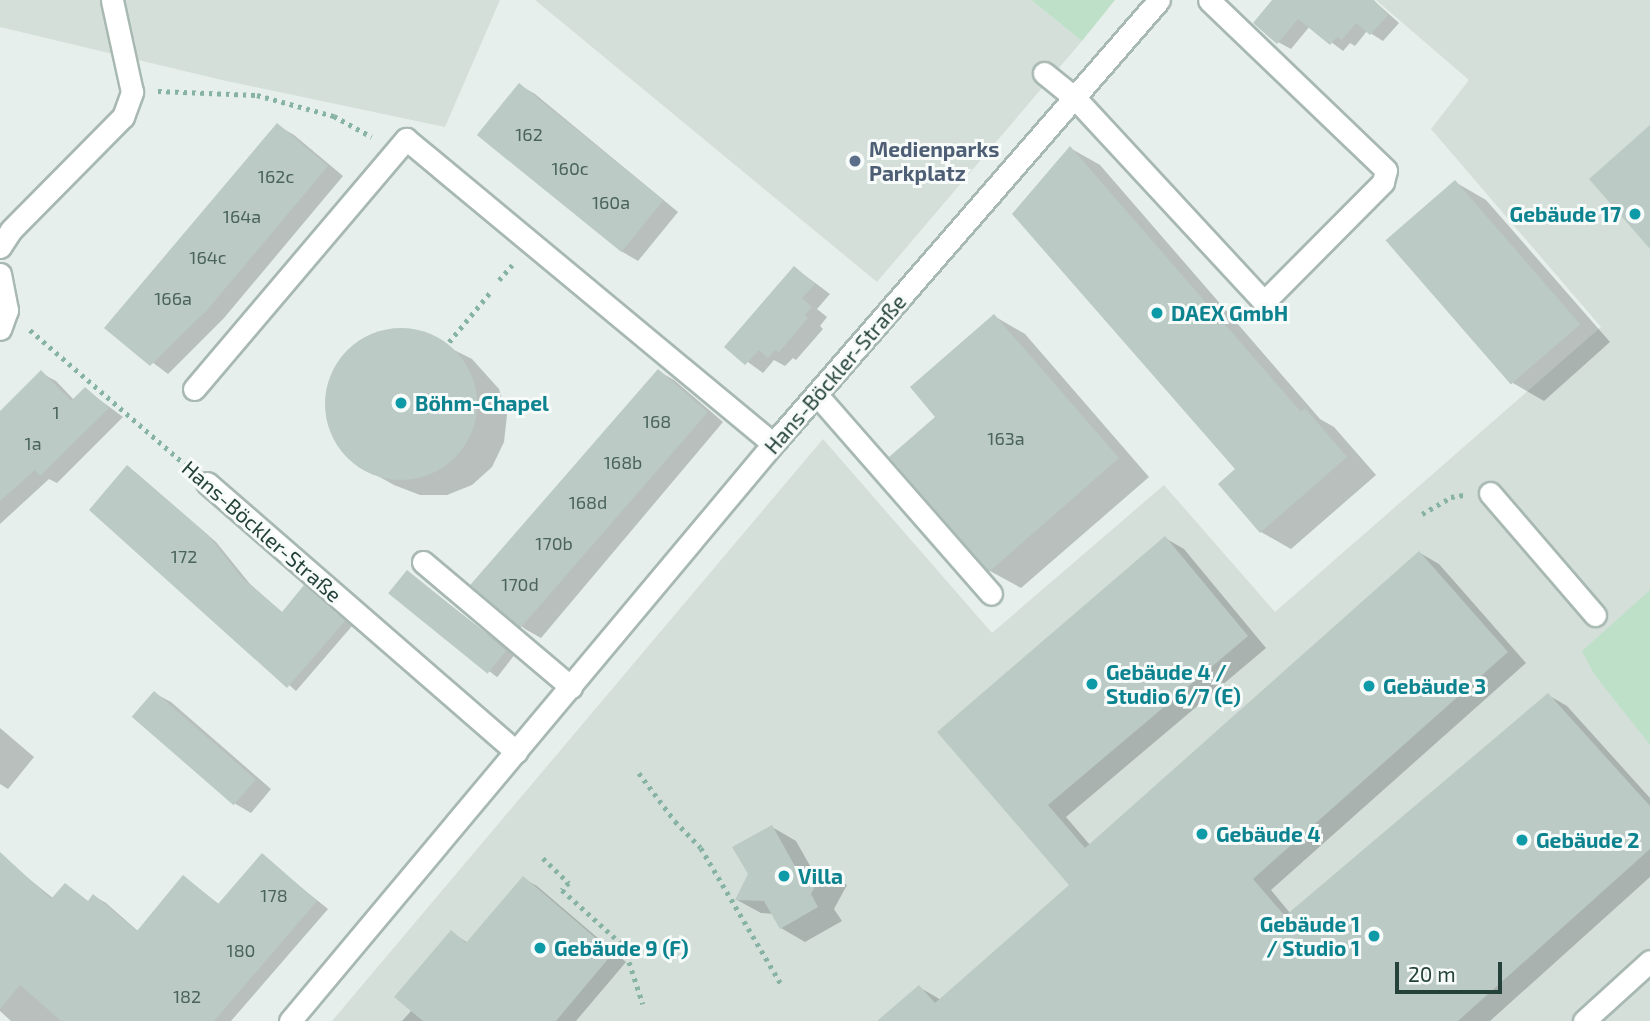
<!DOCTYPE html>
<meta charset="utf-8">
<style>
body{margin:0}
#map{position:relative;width:1650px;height:1021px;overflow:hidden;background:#e6efeb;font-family:"Exo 2",sans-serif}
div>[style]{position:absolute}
.built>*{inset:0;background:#d4dfda}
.green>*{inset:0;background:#bfe0c8}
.shadow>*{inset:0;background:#0003;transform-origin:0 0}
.building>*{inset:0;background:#bbcac4;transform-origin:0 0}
.round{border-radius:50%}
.path>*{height:4.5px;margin-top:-2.25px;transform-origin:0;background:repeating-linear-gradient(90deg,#86b3a5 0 3.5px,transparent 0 8.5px)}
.roads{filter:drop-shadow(2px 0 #a8b8b2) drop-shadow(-2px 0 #a8b8b2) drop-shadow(0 2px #a8b8b2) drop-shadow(0 -2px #a8b8b2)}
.service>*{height:21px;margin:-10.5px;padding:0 10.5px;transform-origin:10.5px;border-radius:10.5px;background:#fff}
.minor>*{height:21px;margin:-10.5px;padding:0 10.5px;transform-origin:10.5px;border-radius:10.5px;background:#fff}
.tertiary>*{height:21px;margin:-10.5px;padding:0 10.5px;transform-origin:10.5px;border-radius:10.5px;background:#fff}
.dots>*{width:19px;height:19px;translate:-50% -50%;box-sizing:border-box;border:4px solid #f7fbf9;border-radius:50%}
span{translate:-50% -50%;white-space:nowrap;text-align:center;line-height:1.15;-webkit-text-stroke:6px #f7fbf9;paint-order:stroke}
.number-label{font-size:18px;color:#4a645c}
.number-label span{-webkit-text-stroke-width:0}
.service-label{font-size:21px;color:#4e5e75;font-weight:700}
.left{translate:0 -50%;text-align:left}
.culture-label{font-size:21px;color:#0d838f;font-weight:700}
.right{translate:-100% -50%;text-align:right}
.street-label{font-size:21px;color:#24423a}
.scale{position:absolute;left:1395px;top:962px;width:107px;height:32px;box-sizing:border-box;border:4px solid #24423a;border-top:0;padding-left:9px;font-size:21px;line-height:24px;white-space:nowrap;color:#24423a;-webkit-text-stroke:5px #f7fbf9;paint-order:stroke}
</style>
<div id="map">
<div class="built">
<div style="clip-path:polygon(0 0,500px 0,445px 127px,222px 80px,0 27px)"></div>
<div style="clip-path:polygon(535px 0,1031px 0,1082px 41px,877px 282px)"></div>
<div style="clip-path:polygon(1376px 0,1650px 0,1650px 1021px,332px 1021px,823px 439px,992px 633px,1164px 485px,1275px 612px,1601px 327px,1431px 129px,1469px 80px)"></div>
</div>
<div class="green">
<div style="clip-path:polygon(1031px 0,1115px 0,1082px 41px)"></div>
<div style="clip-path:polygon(1650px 590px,1650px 745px,1594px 674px,1582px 651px)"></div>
</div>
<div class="shadow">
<div style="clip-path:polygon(1275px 0,1373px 0,1399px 23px,1383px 41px,1367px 31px,1355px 46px,1350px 43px,1343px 51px,1310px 26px,1291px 49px,1278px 42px)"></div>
<div style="clip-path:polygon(519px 85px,535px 94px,678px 212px,638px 261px,621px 251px)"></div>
<div style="clip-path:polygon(277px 125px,294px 135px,343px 176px,224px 318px,168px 374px,107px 328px)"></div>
<div style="clip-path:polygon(1070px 148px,1100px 165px,1320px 419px,1334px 427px,1376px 475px,1291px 549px,1261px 532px,1237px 469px)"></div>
<div style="clip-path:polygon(1455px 182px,1486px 200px,1610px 342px,1544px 401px,1513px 383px)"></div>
<div style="clip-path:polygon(795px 268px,830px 294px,817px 309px,827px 317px,820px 326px,823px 329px,796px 360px,793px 358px,785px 366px,774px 360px,763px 373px,726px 346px)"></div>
<div style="clip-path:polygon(994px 316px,1025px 334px,1149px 477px,1021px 588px,990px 571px,937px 417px)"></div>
<div style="clip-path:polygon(414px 330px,472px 359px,499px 389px,507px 415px,504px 442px,492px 467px,472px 485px,447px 495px,420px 495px,394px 485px,362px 467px,342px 448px,330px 424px,330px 383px,342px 359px,362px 341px,387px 331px)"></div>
<div style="clip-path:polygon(658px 371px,674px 380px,723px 422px,541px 638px,525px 629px,476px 587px)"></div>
<div style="clip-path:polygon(41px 373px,56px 381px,74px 400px,85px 389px,123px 417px,57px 483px,49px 479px,0 524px,0 413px)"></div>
<div style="clip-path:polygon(135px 472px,216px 542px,250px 584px,283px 613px,304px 588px,352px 626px,296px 691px,91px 510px)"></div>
<div style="clip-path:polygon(1165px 538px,1184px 549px,1266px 648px,1066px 817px,1090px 845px,1420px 553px,1439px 564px,1526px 663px,1271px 890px,1290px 913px,1548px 695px,1567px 706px,1650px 798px,1650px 877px,1490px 1021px,879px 1021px,919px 987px,941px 1000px,1072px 885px,939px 732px)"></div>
<div style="left:408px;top:572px;width:135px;height:28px;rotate:38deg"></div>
<div style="clip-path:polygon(154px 693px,171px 702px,271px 789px,251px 813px,234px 803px)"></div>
<div style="clip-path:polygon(0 728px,34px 757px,8px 789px,0 784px)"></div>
<div style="clip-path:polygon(772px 827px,796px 841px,813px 871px,823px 871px,847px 885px,834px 909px,842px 921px,805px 942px,781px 928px,773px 914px,761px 913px,737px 900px)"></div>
<div style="clip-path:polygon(262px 856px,328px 909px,231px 1021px,11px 1021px,0 1011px,0 880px,13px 866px,54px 899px,65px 885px,89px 902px,94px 896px,106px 903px,139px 932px,184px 877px,220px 905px)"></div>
<div style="clip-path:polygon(523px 878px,537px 886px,626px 962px,576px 1021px,402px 1021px,412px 1010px,451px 932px,468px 943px)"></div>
</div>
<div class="building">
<div style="clip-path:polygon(1272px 0,1374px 0,1388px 15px,1370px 35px,1356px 23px,1342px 40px,1337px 37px,1330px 45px,1298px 19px,1277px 44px,1253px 23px)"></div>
<div style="left:519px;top:83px;width:186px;height:67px;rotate:39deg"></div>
<div style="clip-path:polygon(277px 123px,328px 166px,208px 309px,150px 366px,104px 328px)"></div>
<div style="clip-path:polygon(1650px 125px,1650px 249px,1589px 179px)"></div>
<div style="clip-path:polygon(1070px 146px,1301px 412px,1305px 408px,1347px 457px,1260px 533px,1218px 484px,1235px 469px,1012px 214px)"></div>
<div style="left:1455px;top:180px;width:191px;height:92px;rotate:49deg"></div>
<div style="clip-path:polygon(794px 266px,815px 284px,802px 298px,812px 307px,805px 315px,808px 318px,779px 352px,775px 350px,768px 358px,759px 350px,745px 365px,724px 347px)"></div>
<div style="clip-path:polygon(994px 314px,1119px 458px,989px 572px,889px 457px,935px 417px,910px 387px)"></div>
<div class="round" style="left:325px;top:328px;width:152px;height:152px"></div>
<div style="left:658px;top:369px;width:66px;height:286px;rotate:41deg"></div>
<div style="clip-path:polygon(41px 370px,71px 401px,85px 387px,109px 408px,40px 476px,35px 470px,0 501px,0 411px)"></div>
<div style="clip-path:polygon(127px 465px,208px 535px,242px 578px,282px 612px,304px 585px,345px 621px,287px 688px,89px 510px)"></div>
<div style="clip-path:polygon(1165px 536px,1248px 636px,1048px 805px,1085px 848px,1419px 551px,1508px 652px,1253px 879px,1285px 916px,1548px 693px,1650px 806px,1650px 849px,1458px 1021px,877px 1021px,919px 985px,935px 1003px,1069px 885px,937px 732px)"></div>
<div style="left:407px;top:570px;width:128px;height:30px;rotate:39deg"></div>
<div style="left:154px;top:691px;width:135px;height:34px;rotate:41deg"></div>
<div style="clip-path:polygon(772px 825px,796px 868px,824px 869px,811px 894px,818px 907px,780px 929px,764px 901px,735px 900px,748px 874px,732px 847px)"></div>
<div style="clip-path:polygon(0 852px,51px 899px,65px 883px,88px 901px,93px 894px,137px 931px,183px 875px,218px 904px,262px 853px,317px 901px,214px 1021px,61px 1021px,20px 985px,0 1009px)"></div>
<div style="clip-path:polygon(523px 876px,613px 953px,556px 1021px,423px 1021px,394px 997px,451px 930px,466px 943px)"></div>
</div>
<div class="path">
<div style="left:158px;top:91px;width:99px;rotate:2.3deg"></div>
<div style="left:257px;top:95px;width:80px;rotate:15.3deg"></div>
<div style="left:334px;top:116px;width:43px;rotate:28.9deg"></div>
<div style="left:499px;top:280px;width:20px;rotate:-49deg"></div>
<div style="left:30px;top:330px;width:208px;rotate:40.9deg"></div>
<div style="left:449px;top:342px;width:67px;rotate:-50.4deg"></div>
<div style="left:1422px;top:514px;width:34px;rotate:-30deg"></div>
<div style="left:1451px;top:497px;width:13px;rotate:-9deg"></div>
<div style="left:639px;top:773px;width:60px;rotate:53.1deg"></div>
<div style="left:675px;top:821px;width:37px;rotate:46deg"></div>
<div style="left:701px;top:848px;width:161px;rotate:59.5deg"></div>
<div style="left:543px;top:858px;width:36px;rotate:44deg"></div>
<div style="left:569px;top:883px;width:10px;rotate:135deg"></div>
<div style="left:562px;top:890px;width:84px;rotate:42.1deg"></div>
<div style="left:624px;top:946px;width:61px;rotate:71.9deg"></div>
</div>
<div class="roads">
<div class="service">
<div style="left:1044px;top:73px;width:40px;rotate:39deg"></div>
<div style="left:1075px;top:98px;width:278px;rotate:47.2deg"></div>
<div style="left:1264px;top:302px;width:169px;rotate:-45.2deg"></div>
<div style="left:1383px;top:182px;width:12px;rotate:-76deg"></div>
<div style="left:1386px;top:170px;width:245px;rotate:-136.2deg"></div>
<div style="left:194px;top:389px;width:328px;rotate:-49.7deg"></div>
<div style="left:406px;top:139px;width:477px;rotate:39.7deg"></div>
<div style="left:817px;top:395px;width:264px;rotate:48.8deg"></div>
<div style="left:207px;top:483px;width:410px;rotate:41deg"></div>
<div style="left:1490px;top:493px;width:161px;rotate:49.3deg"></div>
<div style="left:423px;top:562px;width:194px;rotate:40.2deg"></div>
<div style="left:1584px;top:1021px;width:89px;rotate:-42.3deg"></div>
</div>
<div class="minor">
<div style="left:0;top:247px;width:20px;rotate:-57deg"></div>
<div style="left:11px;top:230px;width:159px;rotate:-45.3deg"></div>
<div style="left:123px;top:117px;width:27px;rotate:-70deg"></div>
<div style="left:132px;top:92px;width:94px;rotate:-102.3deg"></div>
<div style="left:0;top:274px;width:37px;rotate:79deg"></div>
<div style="left:7px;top:310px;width:20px;rotate:110deg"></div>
</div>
<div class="tertiary">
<div style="left:290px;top:1021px;width:752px;rotate:-50.07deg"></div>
<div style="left:773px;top:444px;width:588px;rotate:-49deg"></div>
</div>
</div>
<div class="dots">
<div style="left:855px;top:161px;background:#5c6f8a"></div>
<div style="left:1635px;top:214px;background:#0f9aa8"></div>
<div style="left:1157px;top:313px;background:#0f9aa8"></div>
<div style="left:401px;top:403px;background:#0f9aa8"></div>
<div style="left:1092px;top:684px;background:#0f9aa8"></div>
<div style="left:1369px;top:686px;background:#0f9aa8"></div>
<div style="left:1202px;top:834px;background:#0f9aa8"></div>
<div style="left:1522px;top:840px;background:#0f9aa8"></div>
<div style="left:784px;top:876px;background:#0f9aa8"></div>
<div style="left:1374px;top:936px;background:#0f9aa8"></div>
<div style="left:540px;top:948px;background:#0f9aa8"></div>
</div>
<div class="number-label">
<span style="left:529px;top:134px">162</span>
<span style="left:570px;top:168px">160c</span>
<span style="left:276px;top:176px">162c</span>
<span style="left:611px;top:202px">160a</span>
<span style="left:242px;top:216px">164a</span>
<span style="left:208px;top:257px">164c</span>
<span style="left:173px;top:298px">166a</span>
<span style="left:56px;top:412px">1</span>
<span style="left:657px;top:421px">168</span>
<span style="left:1006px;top:438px">163a</span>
<span style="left:33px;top:443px">1a</span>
<span style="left:623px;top:462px">168b</span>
<span style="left:588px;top:502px">168d</span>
<span style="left:554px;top:543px">170b</span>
<span style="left:184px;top:556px">172</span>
<span style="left:520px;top:584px">170d</span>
<span style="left:274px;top:895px">178</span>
<span style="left:241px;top:950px">180</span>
<span style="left:187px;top:996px">182</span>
</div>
<div class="service-label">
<span class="left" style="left:869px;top:161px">Medienparks<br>Parkplatz</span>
</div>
<div class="culture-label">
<span class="right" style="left:1621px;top:214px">Gebäude 17</span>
<span class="left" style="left:1171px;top:313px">DAEX GmbH</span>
<span class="left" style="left:415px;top:403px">Böhm-Chapel</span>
<span class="left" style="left:1106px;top:684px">Gebäude 4 /<br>Studio 6/7 (E)</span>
<span class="left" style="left:1383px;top:686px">Gebäude 3</span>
<span class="left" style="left:1216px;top:834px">Gebäude 4</span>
<span class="left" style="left:1536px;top:840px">Gebäude 2</span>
<span class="left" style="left:798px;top:876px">Villa</span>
<span class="right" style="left:1360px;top:936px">Gebäude 1<br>/ Studio 1</span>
<span class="left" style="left:554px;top:948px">Gebäude 9 (F)</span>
</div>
<div class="street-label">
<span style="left:835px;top:374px;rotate:-49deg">Hans-Böckler-Straße</span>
<span style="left:262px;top:531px;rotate:41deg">Hans-Böckler-Straße</span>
</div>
<div class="scale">20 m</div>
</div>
